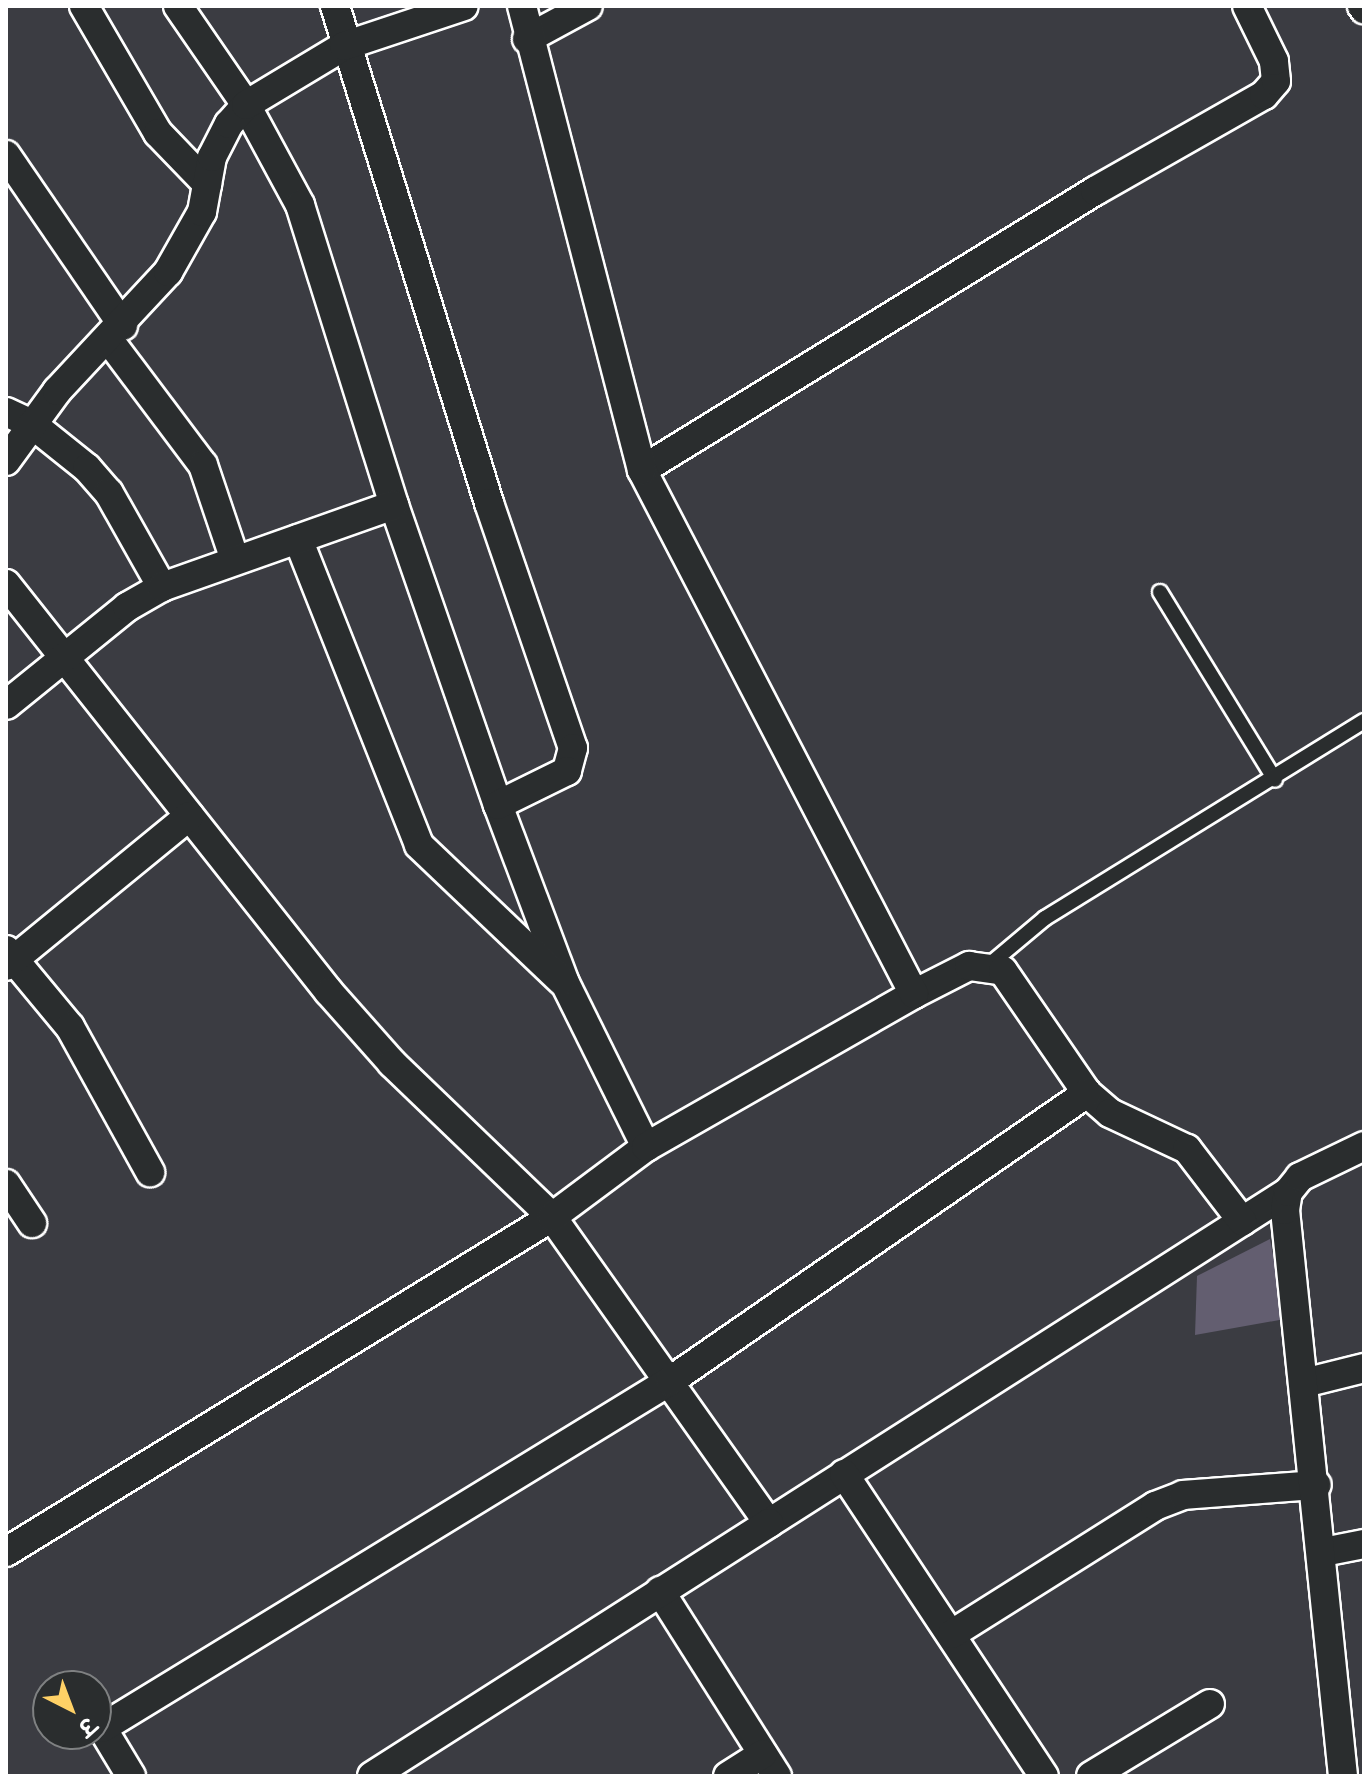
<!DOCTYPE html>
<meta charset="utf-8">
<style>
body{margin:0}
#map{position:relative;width:1370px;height:1782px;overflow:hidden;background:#3b3c42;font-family:"Comic Neue","Playpen Sans Deva",sans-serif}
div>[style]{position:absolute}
.building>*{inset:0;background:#635e70}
.roads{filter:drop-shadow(2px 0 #fff) drop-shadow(-2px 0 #fff) drop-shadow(0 2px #fff) drop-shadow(0 -2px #fff)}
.lane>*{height:14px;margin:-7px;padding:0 7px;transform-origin:7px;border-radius:7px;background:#2a2d2e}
.street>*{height:28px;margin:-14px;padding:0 14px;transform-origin:14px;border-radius:14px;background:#2a2d2e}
span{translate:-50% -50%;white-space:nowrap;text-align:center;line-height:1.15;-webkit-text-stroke:7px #2a2d2e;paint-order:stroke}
.frame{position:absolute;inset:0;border:8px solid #fff;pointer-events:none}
.north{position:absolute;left:32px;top:1670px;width:80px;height:80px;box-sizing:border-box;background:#2a2d2e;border:2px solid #7f8182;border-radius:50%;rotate:138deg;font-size:22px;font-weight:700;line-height:32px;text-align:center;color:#fff}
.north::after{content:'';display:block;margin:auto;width:28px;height:36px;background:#ffd166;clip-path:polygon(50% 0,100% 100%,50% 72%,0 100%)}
</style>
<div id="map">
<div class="building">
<div style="clip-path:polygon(1270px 1239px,1285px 1319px,1195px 1335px,1197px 1276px)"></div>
</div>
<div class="roads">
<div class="lane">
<div style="left:1160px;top:592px;width:220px;rotate:58.5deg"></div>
<div style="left:989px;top:965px;width:73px;rotate:-40deg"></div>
<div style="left:1045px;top:918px;width:375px;rotate:-31.7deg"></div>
</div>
<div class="street">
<div style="left:84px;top:6px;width:147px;rotate:59.8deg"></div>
<div style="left:158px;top:133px;width:71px;rotate:46.1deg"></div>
<div style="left:178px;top:6px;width:120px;rotate:55.5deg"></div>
<div style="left:246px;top:105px;width:114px;rotate:61.6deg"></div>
<div style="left:300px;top:205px;width:314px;rotate:72.6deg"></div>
<div style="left:394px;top:505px;width:318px;rotate:70.9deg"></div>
<div style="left:498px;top:805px;width:190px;rotate:69.4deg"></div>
<div style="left:565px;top:983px;width:183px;rotate:63.7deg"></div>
<div style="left:335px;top:6px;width:520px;rotate:72.78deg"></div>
<div style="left:489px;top:503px;width:259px;rotate:71.1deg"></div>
<div style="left:573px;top:748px;width:24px;rotate:105deg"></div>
<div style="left:567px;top:771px;width:77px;rotate:153.8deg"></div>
<div style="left:1362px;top:6px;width:4px;rotate:56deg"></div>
<div style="left:527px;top:39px;width:69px;rotate:-28.4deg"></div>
<div style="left:6px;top:155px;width:207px;rotate:55.6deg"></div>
<div style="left:109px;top:340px;width:156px;rotate:53.1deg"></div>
<div style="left:203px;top:465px;width:100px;rotate:71.4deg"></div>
<div style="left:6px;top:412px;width:29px;rotate:25deg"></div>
<div style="left:32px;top:424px;width:70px;rotate:38.7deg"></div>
<div style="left:87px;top:468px;width:33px;rotate:49deg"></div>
<div style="left:109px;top:493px;width:108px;rotate:60.6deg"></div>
<div style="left:6px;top:461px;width:87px;rotate:-53.9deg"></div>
<div style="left:57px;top:391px;width:163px;rotate:-47deg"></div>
<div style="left:168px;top:272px;width:69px;rotate:-60.5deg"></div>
<div style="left:202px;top:212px;width:56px;rotate:-79.7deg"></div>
<div style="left:212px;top:157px;width:37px;rotate:-63deg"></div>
<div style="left:229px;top:124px;width:25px;rotate:-48deg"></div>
<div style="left:246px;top:105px;width:114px;rotate:-31deg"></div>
<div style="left:344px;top:46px;width:126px;rotate:-18.4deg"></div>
<div style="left:642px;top:470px;width:532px;rotate:-31.63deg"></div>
<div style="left:1095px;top:191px;width:194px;rotate:-29.6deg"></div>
<div style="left:1264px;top:95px;width:18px;rotate:-49deg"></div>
<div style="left:1276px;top:81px;width:20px;rotate:-96deg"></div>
<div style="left:1274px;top:61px;width:61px;rotate:-116.1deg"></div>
<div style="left:298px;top:539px;width:329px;rotate:68.4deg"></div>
<div style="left:419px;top:845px;width:196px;rotate:43.6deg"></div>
<div style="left:6px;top:584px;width:520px;rotate:51.63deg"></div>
<div style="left:329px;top:992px;width:95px;rotate:48.4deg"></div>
<div style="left:392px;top:1063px;width:222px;rotate:43.9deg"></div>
<div style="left:552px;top:1217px;width:375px;rotate:54.7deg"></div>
<div style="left:769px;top:1523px;width:616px;rotate:-32.53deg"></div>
<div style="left:6px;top:705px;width:156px;rotate:-39deg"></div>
<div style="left:127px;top:607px;width:40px;rotate:-29.7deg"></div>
<div style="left:162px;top:587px;width:246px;rotate:-19.5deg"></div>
<div style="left:6px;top:950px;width:100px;rotate:50.3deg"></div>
<div style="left:70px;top:1027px;width:166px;rotate:61.1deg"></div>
<div style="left:6px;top:966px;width:237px;rotate:-39.3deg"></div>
<div style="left:914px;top:994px;width:62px;rotate:-27deg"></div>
<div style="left:969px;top:966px;width:34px;rotate:8deg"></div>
<div style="left:1003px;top:971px;width:148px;rotate:55.5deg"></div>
<div style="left:1087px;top:1093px;width:30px;rotate:41deg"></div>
<div style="left:1110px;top:1113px;width:85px;rotate:25.1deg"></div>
<div style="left:1187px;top:1149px;width:91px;rotate:52.6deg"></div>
<div style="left:6px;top:1184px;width:47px;rotate:56.3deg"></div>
<div style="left:1304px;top:1383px;width:62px;rotate:-14deg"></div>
<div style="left:844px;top:1474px;width:362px;rotate:56.5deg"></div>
<div style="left:6px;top:1552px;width:641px;rotate:-31.53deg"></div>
<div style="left:552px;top:1217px;width:117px;rotate:-36.7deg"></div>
<div style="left:646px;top:1147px;width:309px;rotate:-29.7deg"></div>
<div style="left:914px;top:994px;width:590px;rotate:-117.43deg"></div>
<div style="left:642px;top:470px;width:479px;rotate:-104.5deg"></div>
<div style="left:1323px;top:1552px;width:42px;rotate:-11deg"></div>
<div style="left:660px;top:1591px;width:219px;rotate:57.7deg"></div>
<div style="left:952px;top:1634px;width:240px;rotate:-32.2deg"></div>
<div style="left:1155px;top:1506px;width:30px;rotate:-21deg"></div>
<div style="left:1183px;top:1495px;width:134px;rotate:-4.3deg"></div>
<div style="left:131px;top:1776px;width:56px;rotate:-121.1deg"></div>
<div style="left:102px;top:1728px;width:666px;rotate:-31.42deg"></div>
<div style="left:670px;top:1381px;width:507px;rotate:-34.63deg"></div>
<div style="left:372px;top:1776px;width:471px;rotate:-32.5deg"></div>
<div style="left:728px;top:1776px;width:41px;rotate:-32.2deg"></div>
<div style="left:1091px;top:1776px;width:139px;rotate:-31.2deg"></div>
<div style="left:1343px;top:1776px;width:569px;rotate:-95.85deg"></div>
<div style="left:1285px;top:1210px;width:18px;rotate:-81deg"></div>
<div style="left:1288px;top:1192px;width:19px;rotate:-51deg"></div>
<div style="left:1300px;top:1177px;width:71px;rotate:-25.8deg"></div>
</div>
</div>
<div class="frame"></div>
<div class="north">उ</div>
</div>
